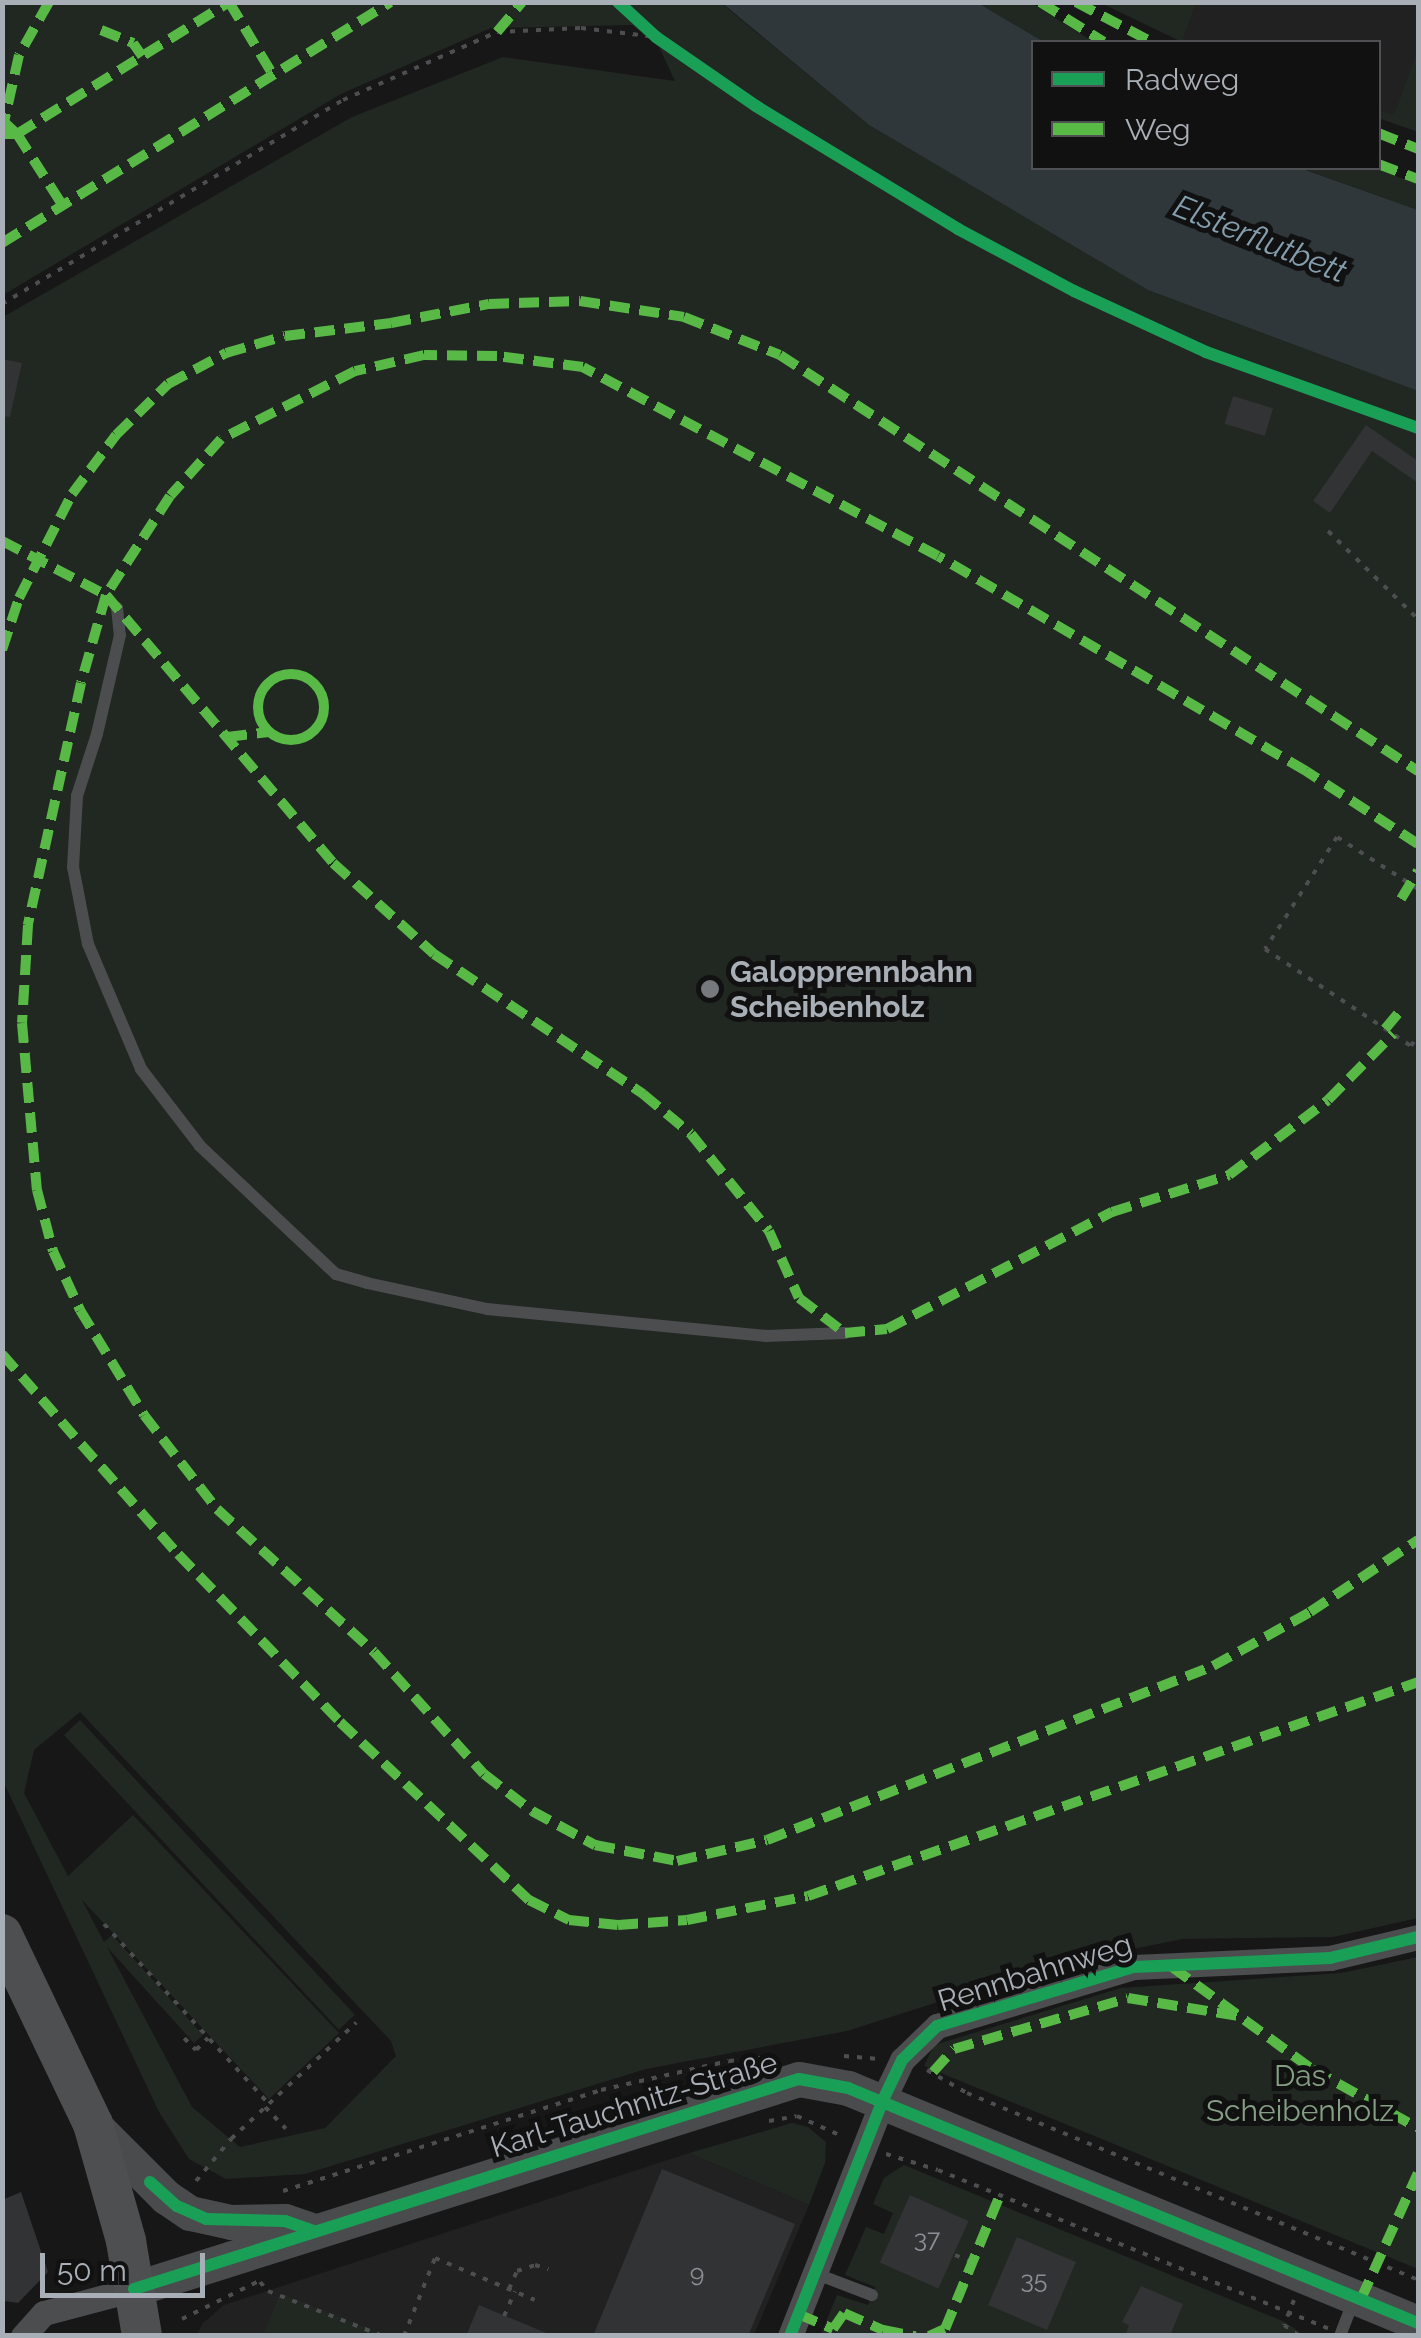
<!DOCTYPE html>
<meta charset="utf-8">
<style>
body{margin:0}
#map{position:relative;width:1421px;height:2338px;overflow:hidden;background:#171717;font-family:Raleway,sans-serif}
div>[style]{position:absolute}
.built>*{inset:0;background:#212122}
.green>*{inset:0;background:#212721;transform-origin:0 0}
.water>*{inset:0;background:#2f373b}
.building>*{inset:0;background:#323334;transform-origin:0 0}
.path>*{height:4px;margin-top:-2px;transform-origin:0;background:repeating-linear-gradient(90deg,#4d4e50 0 5px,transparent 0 13px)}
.service>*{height:12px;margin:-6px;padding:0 6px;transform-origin:6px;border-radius:6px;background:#4b4d4f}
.minor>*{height:25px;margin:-12.5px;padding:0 12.5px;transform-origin:12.5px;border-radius:12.5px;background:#4b4d4f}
.secondary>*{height:35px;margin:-17.5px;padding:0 17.5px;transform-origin:17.5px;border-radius:17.5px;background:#4a4b4d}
.primary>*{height:40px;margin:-20px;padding:0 20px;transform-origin:20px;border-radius:20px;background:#4e4f51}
.quiet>*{height:10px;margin-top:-5px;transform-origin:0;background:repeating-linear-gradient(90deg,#58b947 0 20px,transparent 0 30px)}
.quiet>.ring{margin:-5px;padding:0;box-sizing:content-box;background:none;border:10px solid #58b947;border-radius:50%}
.cycleway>*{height:12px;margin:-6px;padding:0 6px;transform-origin:6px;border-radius:6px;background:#1a9f57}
.dots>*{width:28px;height:28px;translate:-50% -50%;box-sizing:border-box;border:5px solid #111112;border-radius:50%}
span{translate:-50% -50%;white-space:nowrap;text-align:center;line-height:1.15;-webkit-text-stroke:10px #111112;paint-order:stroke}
.number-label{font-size:25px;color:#8b9096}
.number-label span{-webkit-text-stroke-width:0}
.poi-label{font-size:30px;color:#a9afb6;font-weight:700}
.left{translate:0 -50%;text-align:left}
.street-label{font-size:30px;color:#a9afb6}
.park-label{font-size:30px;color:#849f83}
.water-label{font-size:32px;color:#849ead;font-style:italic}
.frame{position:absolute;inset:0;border:5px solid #a9afb6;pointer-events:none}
.legend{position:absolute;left:1031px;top:40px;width:350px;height:130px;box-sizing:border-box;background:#111112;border:2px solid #4e5054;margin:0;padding:12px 18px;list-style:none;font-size:30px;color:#a9afb6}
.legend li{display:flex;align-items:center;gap:20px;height:50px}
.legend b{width:50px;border:2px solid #4e5054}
.scale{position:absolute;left:40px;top:2253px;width:165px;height:45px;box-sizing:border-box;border:5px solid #a9afb6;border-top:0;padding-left:12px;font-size:30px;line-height:35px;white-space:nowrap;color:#a9afb6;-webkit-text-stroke:8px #111112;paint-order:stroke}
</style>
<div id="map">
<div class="built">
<div style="clip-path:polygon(1196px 3px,1418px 3px,1418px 48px,1394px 116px,1379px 110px,1378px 42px,1190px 42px,1182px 40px)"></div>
<div style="clip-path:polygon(689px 2153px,809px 2205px,754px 2335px,196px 2336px,203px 2323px,224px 2305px)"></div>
</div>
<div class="green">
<div style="clip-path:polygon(evenodd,2px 3px,721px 3px,869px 125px,1148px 290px,1418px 391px,1418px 1918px,1333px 1937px,1183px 1939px,1053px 1965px,847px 2031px,646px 2069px,305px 2174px,226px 2179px,189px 2159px,159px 2112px,3px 1781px,3px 317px,352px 117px,503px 57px,675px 81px,659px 47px,632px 25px,491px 28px,341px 94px,3px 295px,2px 3px,80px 1712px,391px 2041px,396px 2056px,325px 2128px,240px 2147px,192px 2107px,107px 1947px,194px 2043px,203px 2035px,112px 1935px,104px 1942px,82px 1900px,269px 2099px,339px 2033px,133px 1815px,68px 1876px,24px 1793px,34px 1750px,80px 1712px)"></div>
<div style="clip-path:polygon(978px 3px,1031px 3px,1094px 42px,1044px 42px)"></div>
<div style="clip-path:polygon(1101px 3px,1196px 3px,1183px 39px,1190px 42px,1182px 42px)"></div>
<div style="clip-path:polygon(1418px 48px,1418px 132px,1378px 118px,1379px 110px,1394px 115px)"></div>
<div style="clip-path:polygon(1301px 168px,1373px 168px,1418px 184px,1418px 210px)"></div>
<div style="left:80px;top:1720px;width:403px;height:22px;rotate:47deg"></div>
<div style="clip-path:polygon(1418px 1957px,1418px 2269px,924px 2066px,934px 2045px,1121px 1988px,1341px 1973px)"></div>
<div style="clip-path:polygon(792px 2123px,808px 2127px,826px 2142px,825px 2163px,809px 2205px,689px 2153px)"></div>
<div style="clip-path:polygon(904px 2165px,1285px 2322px,1304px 2335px,820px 2336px,837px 2295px,868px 2305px,875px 2287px,845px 2275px,866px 2227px,884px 2234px,893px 2213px,873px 2204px,884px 2178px)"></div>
<div style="clip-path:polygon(280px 2293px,383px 2335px,263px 2335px)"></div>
</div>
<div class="water">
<div style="clip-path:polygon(722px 3px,978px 3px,1044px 42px,1034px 42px,1034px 168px,1300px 168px,1418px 210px,1418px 391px,1148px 290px,869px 125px)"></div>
</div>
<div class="building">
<div style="clip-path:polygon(2px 359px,22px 363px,10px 417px,2px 416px)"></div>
<div style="left:1233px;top:396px;width:42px;height:29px;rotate:17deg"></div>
<div style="clip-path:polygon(1366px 425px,1418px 461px,1418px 483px,1372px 451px,1330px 513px,1313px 501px)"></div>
<div style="clip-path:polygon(662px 2169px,795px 2224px,748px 2336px,593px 2336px)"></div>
<div style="clip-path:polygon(21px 2192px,48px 2272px,18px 2303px,5px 2301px,2px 2294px,2px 2200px)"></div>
<div style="left:910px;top:2195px;width:64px;height:74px;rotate:24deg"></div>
<div style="left:1017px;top:2237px;width:64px;height:74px;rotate:23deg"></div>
<div style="clip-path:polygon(1141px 2286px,1183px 2304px,1170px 2336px,1125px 2336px,1129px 2325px,1122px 2322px)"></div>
<div style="clip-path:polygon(479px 2305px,551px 2335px,550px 2336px,466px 2336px)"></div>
</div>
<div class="path">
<div style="left:2px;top:304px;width:397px;rotate:-30.9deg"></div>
<div style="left:343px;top:100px;width:168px;rotate:-23.8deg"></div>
<div style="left:497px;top:32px;width:84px;rotate:-2.7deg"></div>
<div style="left:581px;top:28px;width:76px;rotate:6.8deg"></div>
<div style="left:1328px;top:531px;width:126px;rotate:44.4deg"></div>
<div style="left:1418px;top:889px;width:96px;rotate:-147.3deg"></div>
<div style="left:1337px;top:837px;width:133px;rotate:122.7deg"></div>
<div style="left:1265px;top:949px;width:175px;rotate:33.6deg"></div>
<div style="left:1411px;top:1046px;width:13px;rotate:-58deg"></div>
<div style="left:104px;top:1924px;width:244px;rotate:47.5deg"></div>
<div style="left:184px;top:2038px;width:17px;rotate:45deg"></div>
<div style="left:196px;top:2050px;width:17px;rotate:-45deg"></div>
<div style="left:844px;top:2056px;width:35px;rotate:5deg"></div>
<div style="left:927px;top:2070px;width:46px;rotate:29.9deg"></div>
<div style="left:967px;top:2093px;width:488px;rotate:22.5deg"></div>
<div style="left:265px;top:2107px;width:30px;rotate:46deg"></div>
<div style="left:769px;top:2121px;width:28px;rotate:-10deg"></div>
<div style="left:797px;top:2116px;width:51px;rotate:24.1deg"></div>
<div style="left:886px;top:2154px;width:54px;rotate:17.1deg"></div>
<div style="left:938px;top:2170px;width:421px;rotate:22.1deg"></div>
<div style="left:196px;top:2181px;width:55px;rotate:-50.2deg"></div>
<div style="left:231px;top:2139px;width:171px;rotate:-42.9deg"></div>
<div style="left:283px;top:2191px;width:334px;rotate:-17.6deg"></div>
<div style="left:601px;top:2090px;width:131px;rotate:-12.8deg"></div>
<div style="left:729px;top:2061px;width:40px;rotate:-5.7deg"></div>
<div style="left:955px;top:2255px;width:18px;rotate:22deg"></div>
<div style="left:260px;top:2282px;width:12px;rotate:48deg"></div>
<div style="left:268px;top:2291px;width:123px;rotate:21.4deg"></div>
<div style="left:509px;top:2289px;width:20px;rotate:-66deg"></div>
<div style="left:517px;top:2271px;width:19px;rotate:-18deg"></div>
<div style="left:535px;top:2265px;width:14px;rotate:17deg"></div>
<div style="left:1294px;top:2300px;width:27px;rotate:112deg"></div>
<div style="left:1284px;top:2325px;width:19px;rotate:36deg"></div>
<div style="left:504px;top:2316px;width:27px;rotate:-66deg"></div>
<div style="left:182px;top:2319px;width:86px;rotate:-26.3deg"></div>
<div style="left:404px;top:2336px;width:84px;rotate:-68.3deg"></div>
<div style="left:435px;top:2258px;width:108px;rotate:22.8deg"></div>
</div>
<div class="service">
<div style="left:117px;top:608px;width:27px;rotate:84deg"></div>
<div style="left:120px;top:635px;width:102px;rotate:103.1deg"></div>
<div style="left:97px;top:734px;width:65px;rotate:107.9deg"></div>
<div style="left:77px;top:796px;width:71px;rotate:93.2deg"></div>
<div style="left:73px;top:867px;width:78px;rotate:79deg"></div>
<div style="left:88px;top:944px;width:136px;rotate:67deg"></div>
<div style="left:141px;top:1069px;width:97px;rotate:52.5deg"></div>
<div style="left:200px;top:1146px;width:187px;rotate:43.3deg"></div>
<div style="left:336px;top:1274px;width:32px;rotate:16deg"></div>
<div style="left:367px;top:1283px;width:123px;rotate:12.2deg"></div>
<div style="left:487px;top:1309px;width:280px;rotate:5.5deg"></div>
<div style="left:766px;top:1336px;width:79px;rotate:-2.2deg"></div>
<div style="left:814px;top:2273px;width:62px;rotate:20.8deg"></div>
<div style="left:1340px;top:2336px;width:40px;rotate:-69deg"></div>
</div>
<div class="minor">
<div style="left:23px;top:2336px;width:31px;rotate:-48deg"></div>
<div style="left:44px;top:2313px;width:93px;rotate:-14.9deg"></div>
<div style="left:790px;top:2336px;width:251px;rotate:-68.5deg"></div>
<div style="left:882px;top:2102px;width:47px;rotate:-64.5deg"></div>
<div style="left:902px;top:2060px;width:49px;rotate:-44.2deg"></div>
<div style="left:937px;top:2026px;width:206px;rotate:-16.7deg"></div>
<div style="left:1134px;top:1967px;width:196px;rotate:-2.6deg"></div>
<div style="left:1330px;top:1958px;width:90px;rotate:-13.4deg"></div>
</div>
<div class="secondary">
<div style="left:93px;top:2124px;width:103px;rotate:45deg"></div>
<div style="left:166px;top:2197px;width:29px;rotate:34deg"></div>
<div style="left:190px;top:2213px;width:42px;rotate:12.4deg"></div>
<div style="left:231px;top:2222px;width:54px;rotate:-1.1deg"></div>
<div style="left:285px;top:2221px;width:31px;rotate:19deg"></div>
<div style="left:134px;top:2289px;width:697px;rotate:-17.53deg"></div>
<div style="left:799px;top:2079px;width:50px;rotate:10.4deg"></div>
<div style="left:848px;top:2088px;width:617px;rotate:22.41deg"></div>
</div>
<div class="primary">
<div style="left:2px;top:1934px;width:211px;rotate:64.4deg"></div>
<div style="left:93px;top:2124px;width:122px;rotate:74.2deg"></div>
<div style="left:126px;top:2241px;width:96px;rotate:80.4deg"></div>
</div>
<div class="quiet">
<div style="left:49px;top:2px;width:61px;rotate:119.5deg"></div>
<div style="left:19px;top:55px;width:69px;rotate:102.6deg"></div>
<div style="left:4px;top:122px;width:18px;rotate:43deg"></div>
<div style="left:17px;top:134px;width:85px;rotate:57.4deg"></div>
<div style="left:229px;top:2px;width:85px;rotate:58.9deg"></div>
<div style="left:1040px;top:2px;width:75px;rotate:32deg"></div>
<div style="left:1076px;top:2px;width:86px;rotate:27.8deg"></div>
<div style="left:101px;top:30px;width:35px;rotate:22deg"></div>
<div style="left:133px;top:43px;width:16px;rotate:55deg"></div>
<div style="left:497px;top:32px;width:39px;rotate:-50deg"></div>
<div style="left:1378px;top:133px;width:43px;rotate:21.8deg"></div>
<div style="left:2px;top:134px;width:15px"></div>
<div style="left:17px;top:134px;width:250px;rotate:-31.9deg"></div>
<div style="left:1378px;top:164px;width:43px;rotate:20.6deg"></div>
<div style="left:2px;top:243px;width:457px;rotate:-31.8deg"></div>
<div style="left:2px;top:541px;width:117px;rotate:27.4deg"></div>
<div style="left:106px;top:595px;width:351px;rotate:49.7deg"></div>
<div style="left:333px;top:863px;width:136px;rotate:42deg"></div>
<div style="left:434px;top:954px;width:252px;rotate:33.8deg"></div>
<div style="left:643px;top:1094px;width:62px;rotate:39.8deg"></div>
<div style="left:691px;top:1134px;width:124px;rotate:51.2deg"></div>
<div style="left:769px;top:1231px;width:73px;rotate:65.9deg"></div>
<div style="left:799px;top:1298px;width:58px;rotate:37.3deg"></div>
<div style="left:845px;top:1333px;width:42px;rotate:-5.4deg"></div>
<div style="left:887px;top:1329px;width:254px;rotate:-27.5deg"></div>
<div style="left:1112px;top:1212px;width:123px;rotate:-17.5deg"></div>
<div style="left:1229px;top:1175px;width:124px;rotate:-37.1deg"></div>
<div style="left:1328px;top:1100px;width:93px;rotate:-45.4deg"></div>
<div style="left:2px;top:650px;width:55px;rotate:-71.9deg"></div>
<div style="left:19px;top:598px;width:117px;rotate:-63deg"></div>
<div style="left:72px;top:494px;width:74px;rotate:-53.3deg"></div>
<div style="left:116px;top:435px;width:73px;rotate:-44.4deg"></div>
<div style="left:168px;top:384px;width:66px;rotate:-28.1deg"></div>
<div style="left:226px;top:353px;width:61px;rotate:-16.1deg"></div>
<div style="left:285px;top:336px;width:107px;rotate:-7deg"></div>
<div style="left:391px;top:323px;width:100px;rotate:-11deg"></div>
<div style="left:489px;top:304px;width:91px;rotate:-1.9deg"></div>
<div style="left:580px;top:301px;width:105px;rotate:8.7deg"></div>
<div style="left:684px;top:317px;width:103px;rotate:21.6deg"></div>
<div style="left:780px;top:355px;width:762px;rotate:33.11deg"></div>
<div class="ring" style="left:258px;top:674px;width:56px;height:56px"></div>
<div style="left:227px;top:737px;width:42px;rotate:-6.8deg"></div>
<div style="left:1418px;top:844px;width:134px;rotate:-146.9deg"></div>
<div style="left:1306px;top:771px;width:426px;rotate:-149.7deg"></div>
<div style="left:938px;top:556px;width:402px;rotate:-152deg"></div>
<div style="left:583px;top:367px;width:87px;rotate:-172.7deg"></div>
<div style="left:497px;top:356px;width:73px;rotate:-179.2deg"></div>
<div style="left:424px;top:355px;width:71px;rotate:166.9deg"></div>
<div style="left:355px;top:371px;width:150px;rotate:153.1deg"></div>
<div style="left:221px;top:439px;width:76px;rotate:131.8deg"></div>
<div style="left:170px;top:496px;width:118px;rotate:122.9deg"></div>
<div style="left:106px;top:595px;width:91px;rotate:105.9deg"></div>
<div style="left:81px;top:683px;width:248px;rotate:102.4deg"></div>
<div style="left:28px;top:925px;width:98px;rotate:93.5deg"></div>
<div style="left:22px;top:1023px;width:168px;rotate:84.9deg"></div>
<div style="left:37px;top:1190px;width:63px;rotate:75.3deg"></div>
<div style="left:53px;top:1251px;width:65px;rotate:65.4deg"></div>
<div style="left:80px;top:1310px;width:123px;rotate:58.6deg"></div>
<div style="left:144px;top:1415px;width:119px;rotate:52.2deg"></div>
<div style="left:217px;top:1509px;width:212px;rotate:42.3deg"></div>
<div style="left:374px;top:1652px;width:164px;rotate:48deg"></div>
<div style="left:484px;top:1774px;width:61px;rotate:37.6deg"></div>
<div style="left:532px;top:1811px;width:72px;rotate:28.4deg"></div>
<div style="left:595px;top:1845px;width:84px;rotate:11deg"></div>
<div style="left:677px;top:1861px;width:92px;rotate:-13.1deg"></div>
<div style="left:767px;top:1840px;width:479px;rotate:-21.3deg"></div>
<div style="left:1213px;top:1666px;width:111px;rotate:-29.1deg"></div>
<div style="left:1310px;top:1612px;width:130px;rotate:-33.7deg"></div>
<div style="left:1401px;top:899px;width:33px;rotate:-59deg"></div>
<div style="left:1385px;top:1029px;width:26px;rotate:-50deg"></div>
<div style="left:2px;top:1354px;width:266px;rotate:48.7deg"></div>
<div style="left:178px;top:1554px;width:233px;rotate:46deg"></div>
<div style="left:340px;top:1722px;width:260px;rotate:43.3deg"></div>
<div style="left:529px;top:1900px;width:45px;rotate:26.6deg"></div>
<div style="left:569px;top:1920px;width:49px;rotate:5.8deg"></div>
<div style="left:618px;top:1925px;width:69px;rotate:-4.1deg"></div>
<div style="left:687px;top:1920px;width:123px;rotate:-11.2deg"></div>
<div style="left:808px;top:1896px;width:646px;rotate:-19.33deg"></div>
<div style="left:1172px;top:1967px;width:173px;rotate:36.1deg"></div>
<div style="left:1312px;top:2069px;width:121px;rotate:29.1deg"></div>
<div style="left:933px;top:2072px;width:31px;rotate:-48deg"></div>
<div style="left:954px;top:2049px;width:181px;rotate:-16.3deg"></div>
<div style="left:1128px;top:1998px;width:111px;rotate:9.3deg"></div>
<div style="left:1361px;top:2299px;width:138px;rotate:-65.7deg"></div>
<div style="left:798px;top:2314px;width:38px;rotate:23deg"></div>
<div style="left:833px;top:2329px;width:19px;rotate:-55deg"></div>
<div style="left:844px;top:2313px;width:43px;rotate:23.6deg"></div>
<div style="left:883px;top:2330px;width:33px;rotate:11deg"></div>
<div style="left:929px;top:2336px;width:17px;rotate:-24deg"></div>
<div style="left:945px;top:2329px;width:145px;rotate:-67.7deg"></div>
</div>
<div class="cycleway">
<div style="left:618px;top:2px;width:52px;rotate:42.6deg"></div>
<div style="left:656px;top:37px;width:121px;rotate:34.6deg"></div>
<div style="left:756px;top:106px;width:237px;rotate:31.3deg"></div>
<div style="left:958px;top:229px;width:132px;rotate:28.1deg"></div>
<div style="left:1074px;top:291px;width:145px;rotate:24.8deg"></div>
<div style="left:1206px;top:352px;width:225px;rotate:19.7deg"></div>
<div style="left:150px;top:2182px;width:36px;rotate:42deg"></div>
<div style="left:177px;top:2206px;width:32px;rotate:24deg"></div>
<div style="left:206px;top:2219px;width:79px;rotate:1.5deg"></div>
<div style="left:285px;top:2221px;width:31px;rotate:19deg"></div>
<div style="left:134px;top:2289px;width:697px;rotate:-17.53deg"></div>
<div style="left:799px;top:2079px;width:50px;rotate:10.4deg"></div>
<div style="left:848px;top:2088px;width:617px;rotate:22.41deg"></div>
<div style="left:790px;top:2336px;width:251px;rotate:-68.5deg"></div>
<div style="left:882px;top:2102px;width:47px;rotate:-64.5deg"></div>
<div style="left:902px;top:2060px;width:49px;rotate:-44.2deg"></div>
<div style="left:937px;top:2026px;width:206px;rotate:-16.7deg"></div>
<div style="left:1134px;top:1967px;width:196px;rotate:-2.6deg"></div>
<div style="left:1330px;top:1958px;width:90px;rotate:-13.4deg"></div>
</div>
<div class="dots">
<div style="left:710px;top:989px;background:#767a7e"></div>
</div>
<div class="number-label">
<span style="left:927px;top:2238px">37</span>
<span style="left:697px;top:2273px">9</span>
<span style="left:1034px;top:2279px">35</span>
</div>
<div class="poi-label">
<span class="left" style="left:730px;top:989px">Galopprennbahn<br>Scheibenholz</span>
</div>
<div class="street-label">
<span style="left:1035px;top:1973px;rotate:-17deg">Rennbahnweg</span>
<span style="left:634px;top:2105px;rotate:-17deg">Karl-Tauchnitz-Straße</span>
</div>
<div class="park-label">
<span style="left:1300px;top:2093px">Das<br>Scheibenholz</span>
</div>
<div class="water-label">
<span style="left:1260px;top:239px;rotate:22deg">Elsterflutbett</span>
</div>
<div class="frame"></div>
<ul class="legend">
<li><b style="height:12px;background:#1a9f57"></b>Radweg</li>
<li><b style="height:12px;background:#58b947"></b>Weg</li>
</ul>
<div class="scale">50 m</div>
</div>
